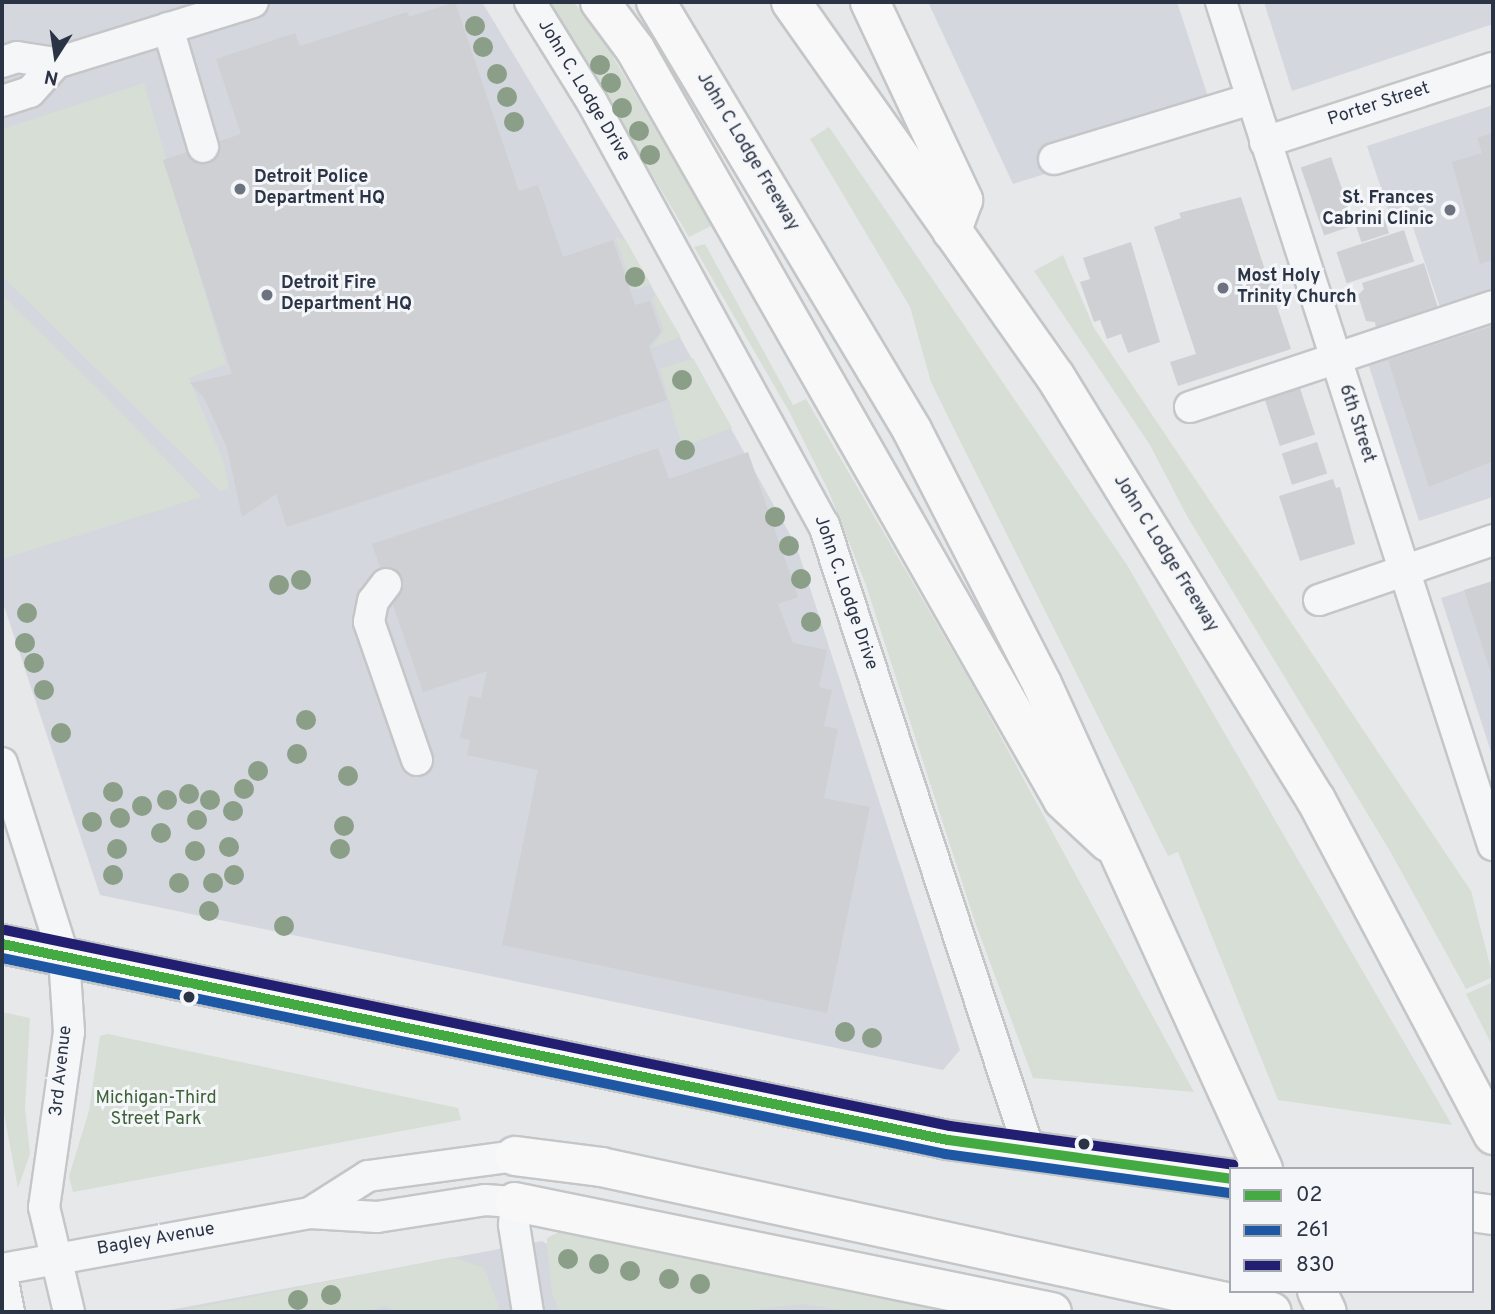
<!DOCTYPE html>
<style>
body{margin:0}
#map{position:relative;width:1495px;height:1314px;overflow:hidden;background:#e6e8ea;font-family:Overpass,sans-serif}
div>[style]{position:absolute}
.built>*{inset:0;background:#d4d7dd}
.green>*{inset:0;background:#d6ded6}
.building>*{inset:0;background:#ced0d3;transform-origin:0 0}
.roads{filter:drop-shadow(2px 0 #c4c6c8) drop-shadow(-2px 0 #c4c6c8) drop-shadow(0 2px #c4c6c8) drop-shadow(0 -2px #c4c6c8)}
.minor>*{height:30px;margin:-15px;padding:0 15px;transform-origin:15px;border-radius:15px;background:#f5f6f7}
.major>*{height:38px;margin:-19px;padding:0 19px;transform-origin:19px;border-radius:19px;background:#f8f8f8}
.highway>*{height:38px;margin:-19px;padding:0 19px;transform-origin:19px;border-radius:19px;background:#f8f8f8}
.bus-1>*{height:10px;margin:-5px;padding:0 5px;transform-origin:5px;border-radius:5px;background:#44aa42}
.bus-2>*{height:10px;margin:-5px;padding:0 5px;transform-origin:5px;border-radius:5px;background:#1e57a3}
.bus-3>*{height:10px;margin:-5px;padding:0 5px;transform-origin:5px;border-radius:5px;background:#221e72}
.trees>*{width:20px;height:20px;margin:-10px;border-radius:50%;background:#8a9e88}
.dots>*{width:19px;height:19px;translate:-50% -50%;box-sizing:border-box;border:4px solid #f4f6f9;border-radius:50%}
span{translate:-50% -50%;white-space:nowrap;text-align:center;line-height:1.15;-webkit-text-stroke:6px #f4f6f9;paint-order:stroke}
.street-label{font-size:18px;color:#2b3445}
.poi-label{font-size:18px;color:#2b3445;font-weight:700}
.left{translate:0 -50%;text-align:left}
.right{translate:-100% -50%;text-align:right}
.park-label{font-size:18px;color:#3f6138}
.frame{position:absolute;inset:0;border:4px solid #2b3445;pointer-events:none}
.legend{position:absolute;left:1229px;top:1167px;width:245px;height:126px;box-sizing:border-box;background:#f4f6f9;border:2px solid #a4a8b1;margin:0;padding:9px 12px;list-style:none;font-size:21px;color:#2b3445}
.legend li{display:flex;align-items:center;gap:14px;height:35px}
.legend b{width:35px;border:2px solid #a4a8b1}
.north{position:absolute;left:21px;top:21px;width:70px;height:70px;-webkit-text-stroke:5px #f4f6f9;paint-order:stroke;rotate:192deg;font-size:19px;font-weight:700;line-height:28px;text-align:center;color:#2b3445}
.north::after{content:'';display:block;margin:auto;width:24px;height:32px;background:#2b3445;clip-path:polygon(50% 0,100% 100%,50% 72%,0 100%)}
</style>
<div id="map">
<div class="built">
<div style="clip-path:polygon(2px 2px,482px 2px,626px 241px,796px 545px,960px 1050px,943px 1070px,100px 895px,2px 600px)"></div>
<div style="clip-path:polygon(928px 2px,1177px 2px,1216px 121px,1013px 184px)"></div>
<div style="clip-path:polygon(1264px 2px,1493px 2px,1493px 24px,1292px 91px)"></div>
<div style="clip-path:polygon(1493px 105px,1493px 292px,1441px 310px,1406px 207px,1389px 212px,1367px 146px)"></div>
<div style="clip-path:polygon(1493px 316px,1493px 497px,1419px 521px,1366px 357px)"></div>
<div style="clip-path:polygon(1493px 581px,1493px 758px,1441px 598px)"></div>
<div style="clip-path:polygon(542px 1241px,660px 1312px,817px 1299px,884px 1312px,159px 1312px)"></div>
</div>
<div class="green">
<div style="clip-path:polygon(551px 2px,573px 2px,620px 53px,613px 57px,713px 225px,689px 237px)"></div>
<div style="clip-path:polygon(144px 83px,226px 364px,189px 378px,224px 463px,229px 488px,220px 491px,2px 276px,2px 129px)"></div>
<div style="clip-path:polygon(829px 127px,1127px 565px,1452px 1125px,1278px 1100px,1178px 852px,1168px 856px,961px 443px,931px 382px,910px 307px,810px 139px)"></div>
<div style="clip-path:polygon(615px 236px,626px 241px,651px 285px,633px 290px)"></div>
<div style="clip-path:polygon(705px 244px,793px 405px,806px 399px,974px 688px,1194px 1092px,1033px 1078px,975px 922px,866px 585px,829px 492px,790px 413px,694px 247px)"></div>
<div style="clip-path:polygon(1063px 255px,1094px 328px,1471px 891px,1493px 977px,1466px 989px,1390px 851px,1187px 516px,1150px 445px,1034px 271px)"></div>
<div style="clip-path:polygon(2px 295px,105px 396px,202px 497px,2px 559px)"></div>
<div style="clip-path:polygon(656px 295px,681px 337px,651px 348px,664px 331px,652px 297px)"></div>
<div style="clip-path:polygon(693px 358px,732px 428px,682px 447px,660px 369px)"></div>
<div style="clip-path:polygon(1493px 982px,1493px 1047px,1466px 994px)"></div>
<div style="clip-path:polygon(2px 1012px,30px 1018px,25px 1108px,30px 1154px,18px 1188px,2px 1103px)"></div>
<div style="clip-path:polygon(108px 1034px,458px 1108px,461px 1120px,73px 1192px,69px 1176px,89px 1111px,100px 1036px)"></div>
<div style="clip-path:polygon(563px 1230px,959px 1312px,854px 1312px,803px 1304px,735px 1312px,560px 1312px,552px 1294px,547px 1247px,547px 1238px)"></div>
<div style="clip-path:polygon(452px 1257px,484px 1268px,501px 1312px,398px 1312px,386px 1306px,364px 1312px,175px 1312px)"></div>
</div>
<div class="building">
<div style="clip-path:polygon(455px 2px,519px 191px,538px 185px,563px 257px,613px 240px,635px 305px,650px 301px,661px 332px,649px 346px,667px 400px,287px 527px,276px 494px,242px 517px,227px 448px,204px 398px,190px 383px,232px 374px,163px 160px,241px 134px,216px 59px,295px 33px,300px 46px,407px 12px,409px 17px)"></div>
<div style="clip-path:polygon(1493px 133px,1493px 260px,1480px 264px,1452px 162px,1482px 153px,1477px 138px)"></div>
<div style="left:1331px;top:157px;width:72px;height:32px;rotate:71deg"></div>
<div style="clip-path:polygon(1241px 197px,1291px 349px,1178px 386px,1170px 362px,1196px 354px,1154px 227px,1181px 218px,1179px 213px)"></div>
<div style="left:1384px;top:218px;width:16px;height:29px;rotate:72deg"></div>
<div style="left:1404px;top:230px;width:33px;height:71px;rotate:72deg"></div>
<div style="clip-path:polygon(1131px 242px,1160px 342px,1128px 353px,1121px 334px,1107px 339px,1100px 320px,1094px 322px,1080px 282px,1090px 279px,1083px 258px)"></div>
<div style="clip-path:polygon(1424px 263px,1438px 308px,1376px 328px,1375px 322px,1366px 321px,1358px 295px,1364px 289px,1362px 283px)"></div>
<div style="clip-path:polygon(1493px 326px,1493px 461px,1429px 487px,1388px 360px)"></div>
<div style="left:1299px;top:385px;width:52px;height:37px;rotate:72deg"></div>
<div style="left:1317px;top:442px;width:33px;height:37px;rotate:72deg"></div>
<div style="clip-path:polygon(658px 448px,669px 479px,748px 452px,798px 597px,778px 604px,793px 643px,827px 650px,819px 687px,832px 690px,824px 726px,838px 729px,824px 798px,870px 807px,827px 1013px,502px 945px,538px 770px,467px 755px,470px 740px,460px 738px,469px 696px,481px 698px,487px 671px,423px 692px,372px 544px)"></div>
<div style="clip-path:polygon(1333px 479px,1336px 488px,1340px 487px,1355px 544px,1300px 561px,1279px 496px)"></div>
<div style="clip-path:polygon(1493px 581px,1493px 679px,1464px 590px)"></div>
</div>
<div class="roads">
<div class="minor">
<div style="left:530px;top:2px;width:118px;rotate:58.2deg"></div>
<div style="left:592px;top:102px;width:482px;rotate:61.3deg"></div>
<div style="left:824px;top:525px;width:658px;rotate:71.84deg"></div>
<div style="left:1221px;top:2px;width:886px;rotate:72.12deg"></div>
<div style="left:168px;top:28px;width:124px;rotate:73.6deg"></div>
<div style="left:2px;top:62px;width:16px;rotate:-18deg"></div>
<div style="left:17px;top:57px;width:39px;rotate:9deg"></div>
<div style="left:56px;top:63px;width:206px;rotate:-17.2deg"></div>
<div style="left:2px;top:101px;width:29px;rotate:-18deg"></div>
<div style="left:30px;top:92px;width:39px;rotate:-48deg"></div>
<div style="left:1265px;top:142px;width:240px;rotate:-18deg"></div>
<div style="left:1054px;top:159px;width:207px;rotate:-16.9deg"></div>
<div style="left:1190px;top:407px;width:319px;rotate:-18.4deg"></div>
<div style="left:386px;top:584px;width:21px;rotate:127deg"></div>
<div style="left:373px;top:601px;width:21px;rotate:101deg"></div>
<div style="left:369px;top:622px;width:146px;rotate:70.8deg"></div>
<div style="left:1319px;top:600px;width:184px;rotate:-19deg"></div>
<div style="left:2px;top:763px;width:204px;rotate:72.3deg"></div>
<div style="left:64px;top:957px;width:75px;rotate:86.2deg"></div>
<div style="left:69px;top:1032px;width:177px;rotate:98.1deg"></div>
<div style="left:44px;top:1207px;width:108px;rotate:76.6deg"></div>
<div style="left:310px;top:1213px;width:69px;rotate:-32.5deg"></div>
<div style="left:368px;top:1176px;width:148px;rotate:-7.7deg"></div>
<div style="left:2px;top:1269px;width:313px;rotate:-10.3deg"></div>
<div style="left:310px;top:1213px;width:67px;rotate:3.4deg"></div>
<div style="left:377px;top:1217px;width:109px;rotate:-8.9deg"></div>
<div style="left:485px;top:1200px;width:30px;rotate:4deg"></div>
<div style="left:515px;top:1202px;width:23px;rotate:92deg"></div>
<div style="left:514px;top:1225px;width:88px;rotate:80.9deg"></div>
<div style="left:2px;top:1276px;width:37px;rotate:79deg"></div>
</div>
<div class="major">
<div style="left:2px;top:944px;width:966px;rotate:11.71deg"></div>
<div style="left:948px;top:1140px;width:286px;rotate:7.8deg"></div>
<div style="left:1472px;top:1212px;width:21px;rotate:8deg"></div>
</div>
<div class="highway">
<div style="left:600px;top:2px;width:59px;rotate:53.3deg"></div>
<div style="left:635px;top:49px;width:864px;rotate:60.32deg"></div>
<div style="left:1063px;top:800px;width:62px;rotate:43deg"></div>
<div style="left:656px;top:2px;width:499px;rotate:59.1deg"></div>
<div style="left:912px;top:430px;width:285px;rotate:62.9deg"></div>
<div style="left:1042px;top:684px;width:533px;rotate:65.5deg"></div>
<div style="left:791px;top:2px;width:458px;rotate:54.8deg"></div>
<div style="left:1055px;top:376px;width:498px;rotate:58.4deg"></div>
<div style="left:1316px;top:800px;width:379px;rotate:62.1deg"></div>
<div style="left:870px;top:2px;width:219px;rotate:64.8deg"></div>
<div style="left:963px;top:200px;width:33px;rotate:110deg"></div>
<div style="left:515px;top:1156px;width:87px;rotate:7.3deg"></div>
<div style="left:601px;top:1167px;width:686px;rotate:12.19deg"></div>
<div style="left:515px;top:1202px;width:548px;rotate:11.58deg"></div>
<div style="left:1317px;top:1291px;width:23px;rotate:65deg"></div>
</div>
</div>
<div class="bus-1">
<div style="left:2px;top:944px;width:966px;rotate:11.71deg"></div>
<div style="left:948px;top:1140px;width:286px;rotate:7.8deg"></div>
</div>
<div class="bus-2">
<div style="left:2px;top:958px;width:963px;rotate:11.74deg"></div>
<div style="left:945px;top:1154px;width:287px;rotate:7.8deg"></div>
</div>
<div class="bus-3">
<div style="left:5px;top:930px;width:965px;rotate:11.72deg"></div>
<div style="left:950px;top:1126px;width:286px;rotate:7.8deg"></div>
</div>
<div class="trees">
<div style="left:475px;top:26px"></div>
<div style="left:483px;top:47px"></div>
<div style="left:600px;top:65px"></div>
<div style="left:497px;top:74px"></div>
<div style="left:611px;top:83px"></div>
<div style="left:507px;top:97px"></div>
<div style="left:622px;top:108px"></div>
<div style="left:514px;top:122px"></div>
<div style="left:639px;top:131px"></div>
<div style="left:650px;top:155px"></div>
<div style="left:635px;top:277px"></div>
<div style="left:682px;top:380px"></div>
<div style="left:685px;top:450px"></div>
<div style="left:775px;top:517px"></div>
<div style="left:789px;top:546px"></div>
<div style="left:801px;top:579px"></div>
<div style="left:301px;top:580px"></div>
<div style="left:279px;top:585px"></div>
<div style="left:27px;top:613px"></div>
<div style="left:811px;top:622px"></div>
<div style="left:25px;top:643px"></div>
<div style="left:34px;top:663px"></div>
<div style="left:44px;top:690px"></div>
<div style="left:306px;top:720px"></div>
<div style="left:61px;top:733px"></div>
<div style="left:297px;top:754px"></div>
<div style="left:258px;top:771px"></div>
<div style="left:348px;top:776px"></div>
<div style="left:244px;top:789px"></div>
<div style="left:113px;top:792px"></div>
<div style="left:189px;top:794px"></div>
<div style="left:167px;top:800px"></div>
<div style="left:210px;top:800px"></div>
<div style="left:142px;top:806px"></div>
<div style="left:233px;top:811px"></div>
<div style="left:120px;top:818px"></div>
<div style="left:197px;top:820px"></div>
<div style="left:92px;top:822px"></div>
<div style="left:344px;top:826px"></div>
<div style="left:161px;top:833px"></div>
<div style="left:229px;top:847px"></div>
<div style="left:117px;top:849px"></div>
<div style="left:340px;top:849px"></div>
<div style="left:195px;top:851px"></div>
<div style="left:113px;top:875px"></div>
<div style="left:234px;top:875px"></div>
<div style="left:179px;top:883px"></div>
<div style="left:213px;top:883px"></div>
<div style="left:209px;top:911px"></div>
<div style="left:284px;top:926px"></div>
<div style="left:845px;top:1032px"></div>
<div style="left:872px;top:1038px"></div>
<div style="left:568px;top:1259px"></div>
<div style="left:599px;top:1264px"></div>
<div style="left:630px;top:1271px"></div>
<div style="left:669px;top:1279px"></div>
<div style="left:700px;top:1284px"></div>
<div style="left:331px;top:1295px"></div>
<div style="left:298px;top:1300px"></div>
</div>
<div class="dots">
<div style="left:240px;top:189px;background:#6c737f"></div>
<div style="left:1450px;top:210px;background:#6c737f"></div>
<div style="left:1223px;top:288px;background:#6c737f"></div>
<div style="left:267px;top:295px;background:#6c737f"></div>
<div style="left:189px;top:997px;background:#2b3445"></div>
<div style="left:1084px;top:1144px;background:#2b3445"></div>
</div>
<div class="street-label">
<span style="left:583px;top:91px;rotate:59deg">John C. Lodge Drive</span>
<span style="left:1379px;top:105px;rotate:-18deg">Porter Street</span>
<span style="left:747px;top:152px;rotate:59deg">John C Lodge Freeway</span>
<span style="left:1356px;top:424px;rotate:72deg">6th Street</span>
<span style="left:1165px;top:554px;rotate:58deg">John C Lodge Freeway</span>
<span style="left:845px;top:593px;rotate:71deg">John C. Lodge Drive</span>
<span style="left:62px;top:1071px;rotate:-84deg">3rd Avenue</span>
<span style="left:156px;top:1240px;rotate:-10deg">Bagley Avenue</span>
</div>
<div class="poi-label">
<span class="left" style="left:254px;top:189px">Detroit Police<br>Department HQ</span>
<span class="right" style="left:1434px;top:210px">St. Frances<br>Cabrini Clinic</span>
<span class="left" style="left:1237px;top:288px">Most Holy<br>Trinity Church</span>
<span class="left" style="left:281px;top:295px">Detroit Fire<br>Department HQ</span>
</div>
<div class="park-label">
<span style="left:156px;top:1110px">Michigan-Third<br>Street Park</span>
</div>
<div class="frame"></div>
<ul class="legend">
<li><b style="height:9px;background:#44aa42"></b>02</li>
<li><b style="height:9px;background:#1e57a3"></b>261</li>
<li><b style="height:9px;background:#221e72"></b>830</li>
</ul>
<div class="north">N</div>
</div>
